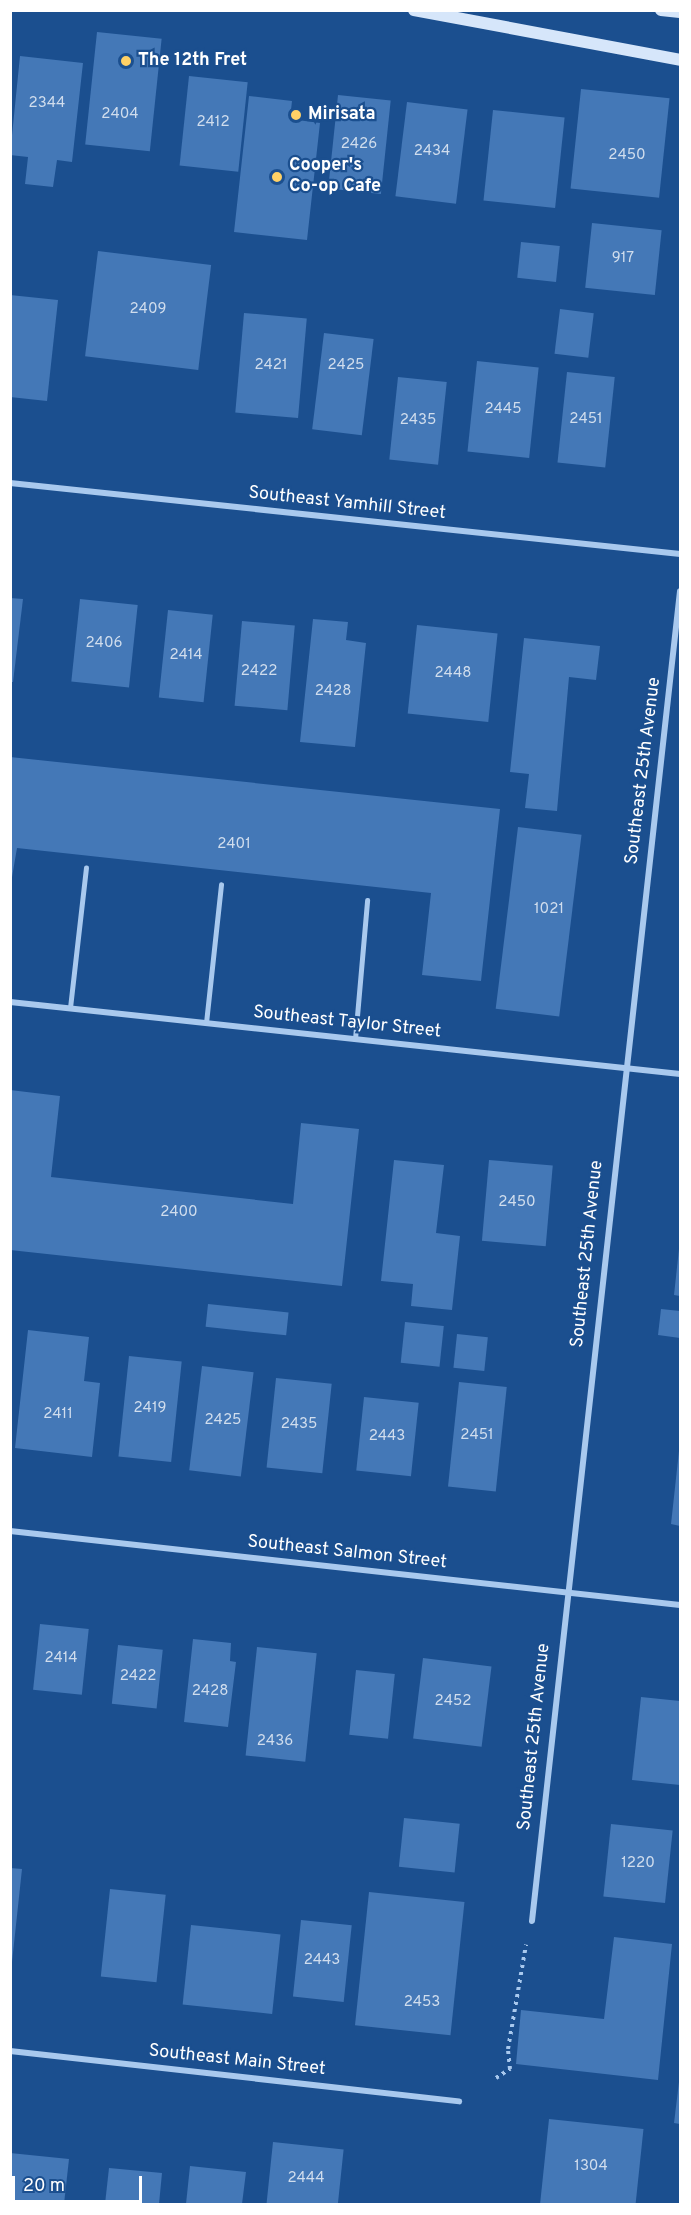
<!DOCTYPE html>
<style>
body{margin:0}
#map{position:relative;width:691px;height:2215px;overflow:hidden;background:#1b4f8f;font-family:Overpass,sans-serif}
div>[style]{position:absolute}
.building>*{inset:0;background:#4478b7;transform-origin:0 0}
.path>*{height:4px;margin-top:-2px;transform-origin:0;background:repeating-linear-gradient(90deg,#a9c9ee 0 3px,transparent 0 7.5px)}
.service>*{height:4.5px;margin:-2.25px;padding:0 2.25px;transform-origin:2.25px;border-radius:2.25px;background:#a9c9ee}
.minor>*{height:6px;margin:-3px;padding:0 3px;transform-origin:3px;border-radius:3px;background:#a9c9ee}
.secondary>*{height:12px;margin:-6px;padding:0 6px;transform-origin:6px;border-radius:6px;background:#d6e6fa}
.dots>*{width:16px;height:16px;translate:-50% -50%;box-sizing:border-box;border:3px solid #1b4f8f;border-radius:50%}
span{translate:-50% -50%;white-space:nowrap;text-align:center;line-height:1.15;-webkit-text-stroke:4.5px #1b4f8f;paint-order:stroke}
.number-label{font-size:15px;color:#d0dded}
.number-label span{-webkit-text-stroke-width:0}
.poi-label{font-size:18px;color:#fff;font-weight:700}
.left{translate:0 -50%;text-align:left}
.street-label{font-size:18px;color:#fff}
.frame{position:absolute;inset:0;border:12px solid #fff;pointer-events:none}
.scale{position:absolute;left:12px;top:2176px;width:130px;height:27px;box-sizing:border-box;border:3px solid #fff;border-top:0;padding-left:8px;font-size:18px;line-height:21px;white-space:nowrap;color:#fff;-webkit-text-stroke:4px #1b4f8f;paint-order:stroke}
</style>
<div id="map">
<div class="building">
<div style="left:97px;top:32px;width:65px;height:113px;rotate:6deg"></div>
<div style="clip-path:polygon(20px 56px,83px 63px,72px 162px,57px 160px,53px 187px,25px 184px,28px 157px,10px 155px)"></div>
<div style="left:189px;top:76px;width:59px;height:90px;rotate:6deg"></div>
<div style="left:581px;top:89px;width:89px;height:100px;rotate:6deg"></div>
<div style="left:338px;top:95px;width:53px;height:94px;rotate:6deg"></div>
<div style="clip-path:polygon(249px 96px,292px 101px,290px 119px,320px 123px,307px 240px,234px 232px)"></div>
<div style="left:407px;top:102px;width:61px;height:95px;rotate:7deg"></div>
<div style="left:493px;top:110px;width:72px;height:91px;rotate:6deg"></div>
<div style="left:592px;top:223px;width:70px;height:65px;rotate:6deg"></div>
<div style="left:521px;top:242px;width:39px;height:36px;rotate:6deg"></div>
<div style="left:98px;top:251px;width:114px;height:106px;rotate:7deg"></div>
<div style="clip-path:polygon(10px 295px,58px 300px,47px 401px,10px 397px)"></div>
<div style="left:560px;top:309px;width:34px;height:45px;rotate:7deg"></div>
<div style="left:244px;top:313px;width:63px;height:100px;rotate:5deg"></div>
<div style="left:324px;top:333px;width:50px;height:97px;rotate:7deg"></div>
<div style="left:477px;top:361px;width:62px;height:91px;rotate:6deg"></div>
<div style="left:567px;top:372px;width:48px;height:91px;rotate:6deg"></div>
<div style="left:398px;top:377px;width:49px;height:83px;rotate:6deg"></div>
<div style="clip-path:polygon(10px 598px,23px 599px,13px 682px,10px 682px)"></div>
<div style="left:80px;top:599px;width:58px;height:83px;rotate:6deg"></div>
<div style="left:168px;top:610px;width:45px;height:88px;rotate:6deg"></div>
<div style="clip-path:polygon(313px 619px,348px 622px,346px 640px,366px 643px,355px 747px,300px 742px)"></div>
<div style="left:242px;top:621px;width:53px;height:85px;rotate:5deg"></div>
<div style="left:417px;top:625px;width:81px;height:89px;rotate:6deg"></div>
<div style="clip-path:polygon(524px 638px,600px 646px,596px 680px,569px 677px,557px 811px,525px 808px,529px 774px,510px 772px)"></div>
<div style="clip-path:polygon(10px 757px,500px 809px,481px 981px,422px 975px,431px 893px,17px 848px,10px 889px)"></div>
<div style="left:518px;top:827px;width:64px;height:183px;rotate:7deg"></div>
<div style="clip-path:polygon(10px 1090px,60px 1096px,51px 1177px,293px 1204px,301px 1123px,359px 1129px,342px 1286px,10px 1250px)"></div>
<div style="clip-path:polygon(394px 1160px,444px 1165px,436px 1233px,460px 1236px,452px 1310px,411px 1306px,413px 1284px,381px 1281px)"></div>
<div style="left:489px;top:1160px;width:64px;height:81px;rotate:5deg"></div>
<div style="clip-path:polygon(679px 1249px,680px 1249px,680px 1296px,674px 1295px)"></div>
<div style="left:208px;top:1304px;width:81px;height:23px;rotate:6deg"></div>
<div style="clip-path:polygon(661px 1309px,680px 1311px,680px 1338px,658px 1335px)"></div>
<div style="left:405px;top:1322px;width:39px;height:41px;rotate:6deg"></div>
<div style="clip-path:polygon(28px 1330px,89px 1337px,84px 1381px,100px 1383px,92px 1457px,15px 1448px)"></div>
<div style="left:457px;top:1334px;width:31px;height:34px;rotate:6deg"></div>
<div style="left:129px;top:1356px;width:53px;height:101px;rotate:6deg"></div>
<div style="left:202px;top:1366px;width:52px;height:105px;rotate:7deg"></div>
<div style="left:276px;top:1378px;width:56px;height:90px;rotate:6deg"></div>
<div style="left:459px;top:1382px;width:48px;height:105px;rotate:6deg"></div>
<div style="left:364px;top:1397px;width:55px;height:74px;rotate:6deg"></div>
<div style="clip-path:polygon(679px 1451px,680px 1451px,680px 1526px,671px 1524px)"></div>
<div style="left:40px;top:1624px;width:49px;height:66px;rotate:6deg"></div>
<div style="clip-path:polygon(193px 1639px,231px 1643px,230px 1661px,236px 1662px,228px 1727px,184px 1722px)"></div>
<div style="left:118px;top:1645px;width:45px;height:59px;rotate:6deg"></div>
<div style="left:257px;top:1647px;width:60px;height:109px;rotate:6deg"></div>
<div style="left:423px;top:1658px;width:69px;height:81px;rotate:7deg"></div>
<div style="left:356px;top:1670px;width:39px;height:65px;rotate:6deg"></div>
<div style="clip-path:polygon(641px 1697px,680px 1701px,680px 1785px,632px 1780px)"></div>
<div style="left:404px;top:1818px;width:56px;height:49px;rotate:6deg"></div>
<div style="left:611px;top:1824px;width:62px;height:73px;rotate:6deg"></div>
<div style="clip-path:polygon(10px 1868px,22px 1869px,12px 1962px,10px 1962px)"></div>
<div style="left:110px;top:1889px;width:56px;height:88px;rotate:6deg"></div>
<div style="left:369px;top:1892px;width:96px;height:134px;rotate:6deg"></div>
<div style="left:301px;top:1920px;width:51px;height:77px;rotate:6deg"></div>
<div style="left:191px;top:1925px;width:90px;height:80px;rotate:6deg"></div>
<div style="clip-path:polygon(614px 1937px,672px 1944px,658px 2080px,516px 2064px,521px 2010px,604px 2019px)"></div>
<div style="clip-path:polygon(679px 2082px,680px 2082px,680px 2124px,674px 2123px)"></div>
<div style="left:549px;top:2119px;width:95px;height:85px;rotate:6deg"></div>
<div style="left:273px;top:2142px;width:71px;height:62px;rotate:6deg"></div>
<div style="clip-path:polygon(10px 2153px,69px 2159px,64px 2204px,10px 2204px)"></div>
<div style="clip-path:polygon(190px 2166px,246px 2172px,242px 2204px,186px 2204px)"></div>
<div style="clip-path:polygon(109px 2168px,162px 2173px,159px 2204px,105px 2204px)"></div>
</div>
<div class="path">
<div style="left:496px;top:2078px;width:17px;rotate:-33deg"></div>
<div style="left:510px;top:2069px;width:20px;rotate:-96deg"></div>
<div style="left:508px;top:2049px;width:106px;rotate:-80.2deg"></div>
</div>
<div class="service">
<div style="left:70px;top:1008px;width:141px;rotate:-83.5deg"></div>
<div style="left:206px;top:1023px;width:139px;rotate:-83.8deg"></div>
<div style="left:355px;top:1039px;width:139px;rotate:-85deg"></div>
</div>
<div class="minor">
<div style="left:10px;top:483px;width:674px;rotate:6.05deg"></div>
<div style="left:10px;top:1002px;width:674px;rotate:6.13deg"></div>
<div style="left:10px;top:1531px;width:674px;rotate:6.3deg"></div>
<div style="left:532px;top:1921px;width:1338px;rotate:-83.65deg"></div>
<div style="left:10px;top:2051px;width:452px;rotate:6.4deg"></div>
</div>
<div class="secondary">
<div style="left:414px;top:10px;width:271px;rotate:10.6deg"></div>
<div style="left:661px;top:10px;width:19px;rotate:6deg"></div>
</div>
<div class="dots">
<div style="left:126px;top:61px;background:#ffd166"></div>
<div style="left:296px;top:115px;background:#ffd166"></div>
<div style="left:277px;top:177px;background:#ffd166"></div>
</div>
<div class="number-label">
<span style="left:47px;top:104px">2344</span>
<span style="left:120px;top:115px">2404</span>
<span style="left:213px;top:123px">2412</span>
<span style="left:359px;top:145px">2426</span>
<span style="left:432px;top:152px">2434</span>
<span style="left:627px;top:156px">2450</span>
<span style="left:623px;top:259px">917</span>
<span style="left:148px;top:310px">2409</span>
<span style="left:271px;top:366px">2421</span>
<span style="left:346px;top:366px">2425</span>
<span style="left:503px;top:410px">2445</span>
<span style="left:586px;top:420px">2451</span>
<span style="left:418px;top:421px">2435</span>
<span style="left:104px;top:644px">2406</span>
<span style="left:186px;top:656px">2414</span>
<span style="left:259px;top:672px">2422</span>
<span style="left:453px;top:674px">2448</span>
<span style="left:333px;top:692px">2428</span>
<span style="left:234px;top:845px">2401</span>
<span style="left:549px;top:910px">1021</span>
<span style="left:517px;top:1203px">2450</span>
<span style="left:179px;top:1213px">2400</span>
<span style="left:150px;top:1409px">2419</span>
<span style="left:58px;top:1415px">2411</span>
<span style="left:223px;top:1421px">2425</span>
<span style="left:299px;top:1425px">2435</span>
<span style="left:477px;top:1436px">2451</span>
<span style="left:387px;top:1437px">2443</span>
<span style="left:61px;top:1659px">2414</span>
<span style="left:138px;top:1677px">2422</span>
<span style="left:210px;top:1692px">2428</span>
<span style="left:453px;top:1702px">2452</span>
<span style="left:275px;top:1742px">2436</span>
<span style="left:638px;top:1864px">1220</span>
<span style="left:322px;top:1961px">2443</span>
<span style="left:422px;top:2003px">2453</span>
<span style="left:591px;top:2167px">1304</span>
<span style="left:306px;top:2179px">2444</span>
</div>
<div class="poi-label">
<span class="left" style="left:138px;top:61px">The 12th Fret</span>
<span class="left" style="left:308px;top:115px">Mirisata</span>
<span class="left" style="left:289px;top:177px">Cooper's<br>Co-op Cafe</span>
</div>
<div class="street-label">
<span style="left:347px;top:504px;rotate:6deg">Southeast Yamhill Street</span>
<span style="left:644px;top:771px;rotate:-83deg">Southeast 25th Avenue</span>
<span style="left:347px;top:1023px;rotate:6deg">Southeast Taylor Street</span>
<span style="left:588px;top:1254px;rotate:-84deg">Southeast 25th Avenue</span>
<span style="left:347px;top:1553px;rotate:6deg">Southeast Salmon Street</span>
<span style="left:535px;top:1737px;rotate:-84deg">Southeast 25th Avenue</span>
<span style="left:237px;top:2061px;rotate:6deg">Southeast Main Street</span>
</div>
<div class="frame"></div>
<div class="scale">20 m</div>
</div>
